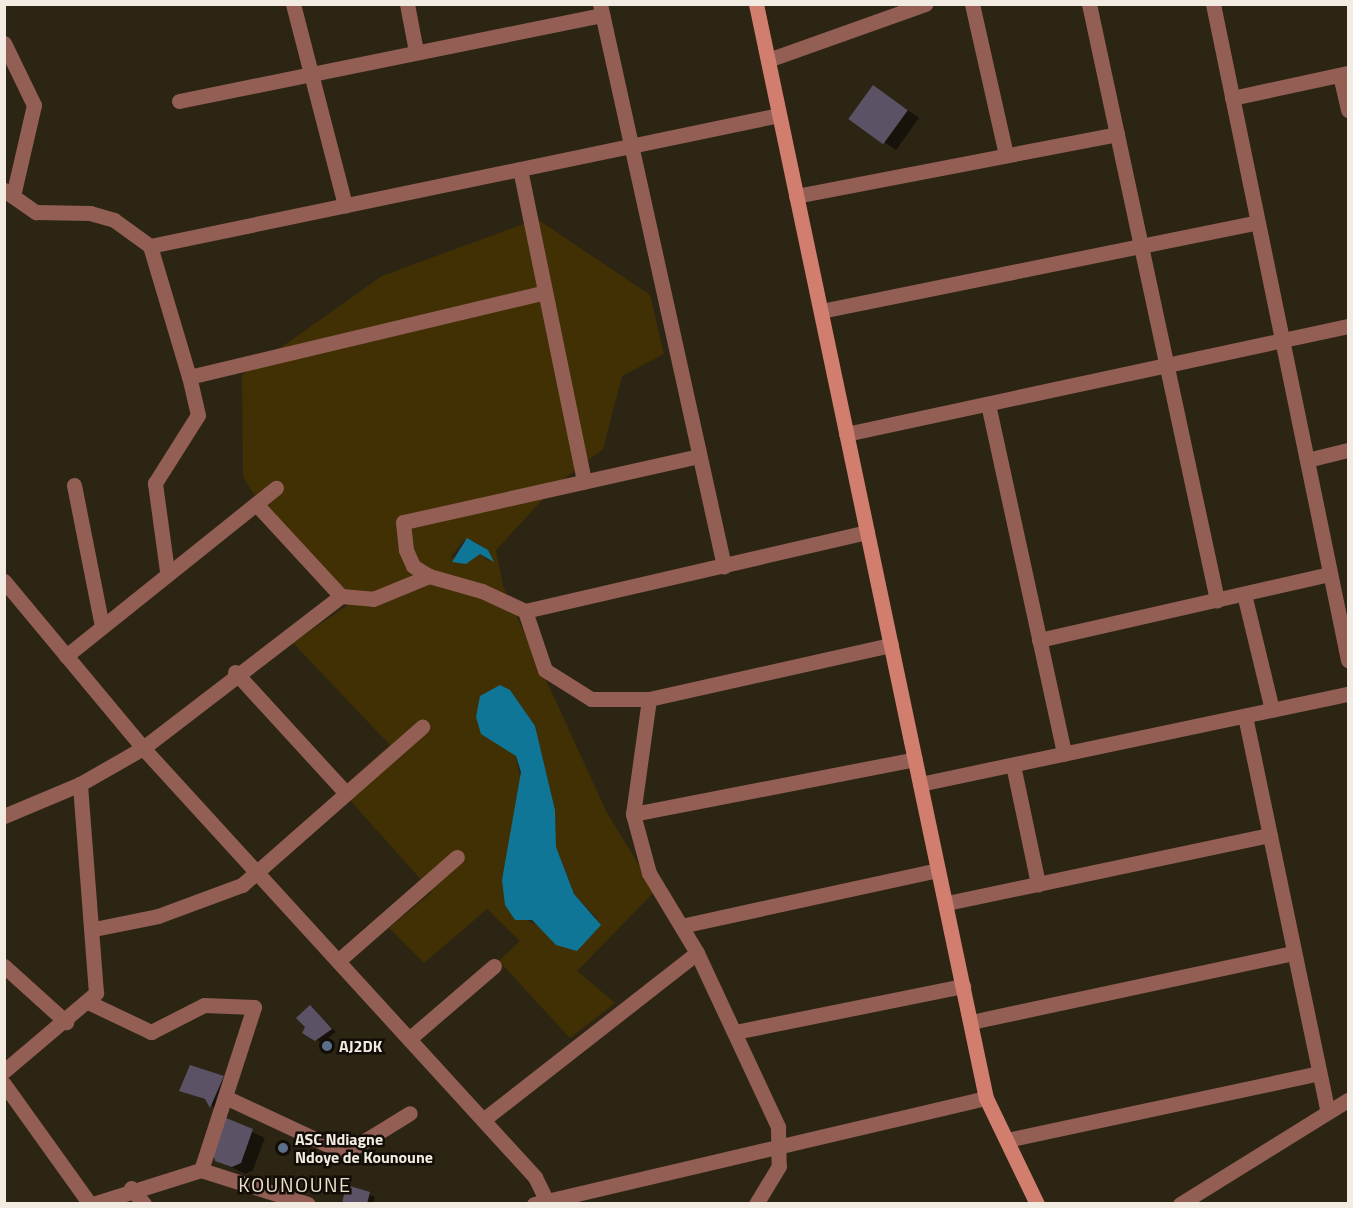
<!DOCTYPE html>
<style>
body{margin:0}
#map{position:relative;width:1353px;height:1208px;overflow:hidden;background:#2d2514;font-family:"Titillium Web",sans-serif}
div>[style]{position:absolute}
.green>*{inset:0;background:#413004}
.water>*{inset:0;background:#107697}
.shadow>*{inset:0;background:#0007}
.building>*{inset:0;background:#5b5365;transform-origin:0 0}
.street>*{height:15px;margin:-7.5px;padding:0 7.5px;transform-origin:7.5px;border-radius:7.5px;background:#935f55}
.secondary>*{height:15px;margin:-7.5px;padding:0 7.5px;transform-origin:7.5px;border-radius:7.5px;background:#d27e6f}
.dots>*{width:16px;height:16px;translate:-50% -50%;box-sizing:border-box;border:3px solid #120e07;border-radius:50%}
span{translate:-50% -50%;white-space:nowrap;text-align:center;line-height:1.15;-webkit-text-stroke:5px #120e07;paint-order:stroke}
.poi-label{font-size:16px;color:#f1ebe1;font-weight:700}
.left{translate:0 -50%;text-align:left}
.quarter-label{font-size:20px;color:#ebe1cc;letter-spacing:1.5px}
.frame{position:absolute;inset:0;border:6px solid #f1ebe1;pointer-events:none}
</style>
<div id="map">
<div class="green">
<div style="clip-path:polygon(evenodd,537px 219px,650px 295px,664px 354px,622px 376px,603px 449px,557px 484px,496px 550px,503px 586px,607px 813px,655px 891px,577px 971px,615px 1003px,570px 1038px,499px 961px,520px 941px,487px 909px,424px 963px,389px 928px,432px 892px,340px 789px,390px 745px,293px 643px,355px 600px,281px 537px,243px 477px,242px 375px,382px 276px,537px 219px,472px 540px,488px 550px,489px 561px,480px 554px,450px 558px,463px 541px,472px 540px,537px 219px,535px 726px,555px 810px,556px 847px,574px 894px,597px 918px,545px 930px,525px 919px,502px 880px,522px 788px,516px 756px,501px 745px,535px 726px)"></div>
</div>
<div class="water">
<div style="clip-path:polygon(467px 538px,488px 550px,494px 562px,480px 554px,466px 564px,452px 562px)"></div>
<div style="clip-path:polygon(500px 685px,510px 690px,535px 726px,555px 810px,556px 847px,574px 894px,601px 925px,577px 951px,556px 945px,532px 920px,515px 920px,505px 905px,502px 880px,521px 772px,516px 756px,481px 734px,476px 717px,480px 696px)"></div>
</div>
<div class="shadow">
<div style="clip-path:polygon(885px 94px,919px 118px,896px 150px,850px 119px)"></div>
<div style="clip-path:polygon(310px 1007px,336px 1032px,322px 1043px,304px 1032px)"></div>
<div style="clip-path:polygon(224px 1077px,216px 1110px,207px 1100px,181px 1091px)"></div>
<div style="clip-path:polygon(227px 1120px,265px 1138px,253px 1170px,245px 1174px,217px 1160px)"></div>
<div style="clip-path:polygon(347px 1187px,375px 1197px,373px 1204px,344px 1204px)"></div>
</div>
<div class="building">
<div style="left:873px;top:85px;width:43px;height:42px;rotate:36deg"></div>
<div style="clip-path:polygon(310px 1005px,332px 1029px,315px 1041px,302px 1033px,305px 1027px,296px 1018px)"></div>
<div style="clip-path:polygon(190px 1065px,224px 1076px,210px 1108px,205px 1099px,179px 1091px)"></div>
<div style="clip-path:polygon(226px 1118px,253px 1129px,241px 1163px,232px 1167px,215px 1161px,213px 1153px)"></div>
<div style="clip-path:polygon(346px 1185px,370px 1192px,367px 1204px,342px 1204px)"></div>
</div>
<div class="street">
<div style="left:293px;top:4px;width:208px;rotate:75.5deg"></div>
<div style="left:407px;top:4px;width:48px;rotate:79.2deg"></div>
<div style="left:600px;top:4px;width:576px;rotate:77.56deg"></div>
<div style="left:972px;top:4px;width:155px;rotate:77.3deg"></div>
<div style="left:1089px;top:4px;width:610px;rotate:77.88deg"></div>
<div style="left:1213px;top:4px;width:670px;rotate:78.37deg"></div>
<div style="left:4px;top:43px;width:69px;rotate:64.2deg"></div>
<div style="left:34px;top:105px;width:93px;rotate:103deg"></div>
<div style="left:768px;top:60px;width:167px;rotate:-19.6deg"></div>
<div style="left:1340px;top:75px;width:36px;rotate:77deg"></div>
<div style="left:1232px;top:98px;width:119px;rotate:-12.2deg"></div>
<div style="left:179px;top:101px;width:432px;rotate:-11.5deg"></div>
<div style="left:520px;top:169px;width:319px;rotate:78.4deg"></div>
<div style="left:4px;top:190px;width:39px;rotate:35deg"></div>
<div style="left:36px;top:212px;width:54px;rotate:1.1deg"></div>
<div style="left:90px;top:213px;width:25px;rotate:16deg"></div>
<div style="left:114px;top:220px;width:44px;rotate:35.8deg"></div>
<div style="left:150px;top:246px;width:137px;rotate:73.4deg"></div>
<div style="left:189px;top:377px;width:366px;rotate:-13.4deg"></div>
<div style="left:796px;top:196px;width:327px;rotate:-10.9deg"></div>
<div style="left:150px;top:246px;width:642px;rotate:-11.76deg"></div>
<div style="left:821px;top:311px;width:445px;rotate:-11.5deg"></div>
<div style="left:988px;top:404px;width:358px;rotate:77.7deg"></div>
<div style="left:846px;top:434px;width:513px;rotate:-12.14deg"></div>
<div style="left:699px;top:456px;width:303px;rotate:167.4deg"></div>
<div style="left:403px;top:522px;width:28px;rotate:84deg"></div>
<div style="left:406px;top:550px;width:17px;rotate:66deg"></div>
<div style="left:413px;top:566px;width:19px;rotate:32deg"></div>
<div style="left:429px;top:576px;width:55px;rotate:15.8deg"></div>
<div style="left:482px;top:591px;width:47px;rotate:24.9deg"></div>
<div style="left:525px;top:611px;width:62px;rotate:71.3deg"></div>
<div style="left:545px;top:670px;width:54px;rotate:32.2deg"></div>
<div style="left:591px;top:699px;width:58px"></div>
<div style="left:649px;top:699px;width:248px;rotate:-12.6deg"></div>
<div style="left:1307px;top:460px;width:42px;rotate:-13.7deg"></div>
<div style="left:74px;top:485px;width:144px;rotate:78.8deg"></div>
<div style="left:256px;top:504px;width:125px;rotate:47.3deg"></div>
<div style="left:341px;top:596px;width:32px;rotate:5deg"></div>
<div style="left:373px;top:599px;width:61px;rotate:-22.3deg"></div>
<div style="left:167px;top:571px;width:89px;rotate:-97.8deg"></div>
<div style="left:155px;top:483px;width:80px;rotate:-57.7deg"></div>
<div style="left:198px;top:415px;width:39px;rotate:-103deg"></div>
<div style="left:4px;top:581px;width:217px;rotate:50.2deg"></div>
<div style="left:143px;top:748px;width:581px;rotate:47.58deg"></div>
<div style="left:535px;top:1177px;width:30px;rotate:64deg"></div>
<div style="left:1244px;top:594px;width:119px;rotate:76.4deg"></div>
<div style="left:525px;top:611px;width:351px;rotate:-13deg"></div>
<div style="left:1039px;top:640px;width:298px;rotate:-12.8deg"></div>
<div style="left:66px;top:656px;width:269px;rotate:-38.7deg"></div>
<div style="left:235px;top:672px;width:164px;rotate:47.5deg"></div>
<div style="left:649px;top:699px;width:116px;rotate:97.9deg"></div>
<div style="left:633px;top:814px;width:61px;rotate:74.8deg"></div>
<div style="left:649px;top:873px;width:93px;rotate:59deg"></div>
<div style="left:697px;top:953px;width:192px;rotate:65deg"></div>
<div style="left:778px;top:1127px;width:39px;rotate:89deg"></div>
<div style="left:779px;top:1166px;width:44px;rotate:121.2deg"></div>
<div style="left:1245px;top:716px;width:402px;rotate:78.2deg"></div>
<div style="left:1013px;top:765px;width:122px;rotate:78.1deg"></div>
<div style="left:920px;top:784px;width:437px;rotate:-11.9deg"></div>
<div style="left:633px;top:814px;width:287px;rotate:-11deg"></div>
<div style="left:4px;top:816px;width:82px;rotate:-22.8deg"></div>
<div style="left:80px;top:784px;width:73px;rotate:-29.7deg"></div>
<div style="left:143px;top:748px;width:250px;rotate:-37.5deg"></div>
<div style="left:947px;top:903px;width:330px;rotate:-11.9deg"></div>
<div style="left:681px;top:926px;width:263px;rotate:-12.3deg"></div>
<div style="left:94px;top:929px;width:65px;rotate:-11.5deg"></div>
<div style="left:158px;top:916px;width:90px;rotate:-20.3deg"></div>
<div style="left:242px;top:885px;width:240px;rotate:-41.3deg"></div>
<div style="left:338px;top:961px;width:158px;rotate:-41.2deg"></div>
<div style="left:4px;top:966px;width:84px;rotate:42.1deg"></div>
<div style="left:90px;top:1003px;width:68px;rotate:25.4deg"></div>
<div style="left:151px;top:1032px;width:59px;rotate:-27deg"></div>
<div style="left:204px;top:1005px;width:50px;rotate:2.3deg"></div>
<div style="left:254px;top:1007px;width:171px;rotate:108deg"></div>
<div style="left:971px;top:1022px;width:330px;rotate:-12.1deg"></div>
<div style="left:735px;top:1032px;width:233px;rotate:-11.4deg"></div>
<div style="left:409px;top:1039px;width:112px;rotate:-40.7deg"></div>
<div style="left:4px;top:1071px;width:121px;rotate:-40.3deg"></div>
<div style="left:96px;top:993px;width:210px;rotate:-94.4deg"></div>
<div style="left:4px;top:1084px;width:148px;rotate:54.4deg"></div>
<div style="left:225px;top:1097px;width:132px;rotate:25deg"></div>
<div style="left:345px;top:1153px;width:76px;rotate:-31.6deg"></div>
<div style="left:483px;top:1120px;width:271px;rotate:-38deg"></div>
<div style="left:1007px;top:1140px;width:319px;rotate:-12.1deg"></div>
<div style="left:131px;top:1188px;width:21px;rotate:51deg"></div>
<div style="left:93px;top:1204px;width:113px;rotate:-17.5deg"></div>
<div style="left:201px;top:1170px;width:112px;rotate:17.6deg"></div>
<div style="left:534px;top:1204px;width:464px;rotate:-13.2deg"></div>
<div style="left:1180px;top:1204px;width:198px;rotate:-31.8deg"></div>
</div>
<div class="secondary">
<div style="left:756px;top:4px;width:1118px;rotate:78.13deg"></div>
<div style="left:986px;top:1098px;width:118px;rotate:64.3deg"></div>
</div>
<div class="dots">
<div style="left:327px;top:1046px;background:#5c6f8a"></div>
<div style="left:283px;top:1148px;background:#5c6f8a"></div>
</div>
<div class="poi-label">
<span class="left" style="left:339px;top:1046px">AJ2DK</span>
<span class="left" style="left:295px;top:1148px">ASC Ndiagne<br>Ndoye de Kounoune</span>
</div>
<div class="quarter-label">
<span style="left:295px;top:1184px">KOUNOUNE</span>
</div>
<div class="frame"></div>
</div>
